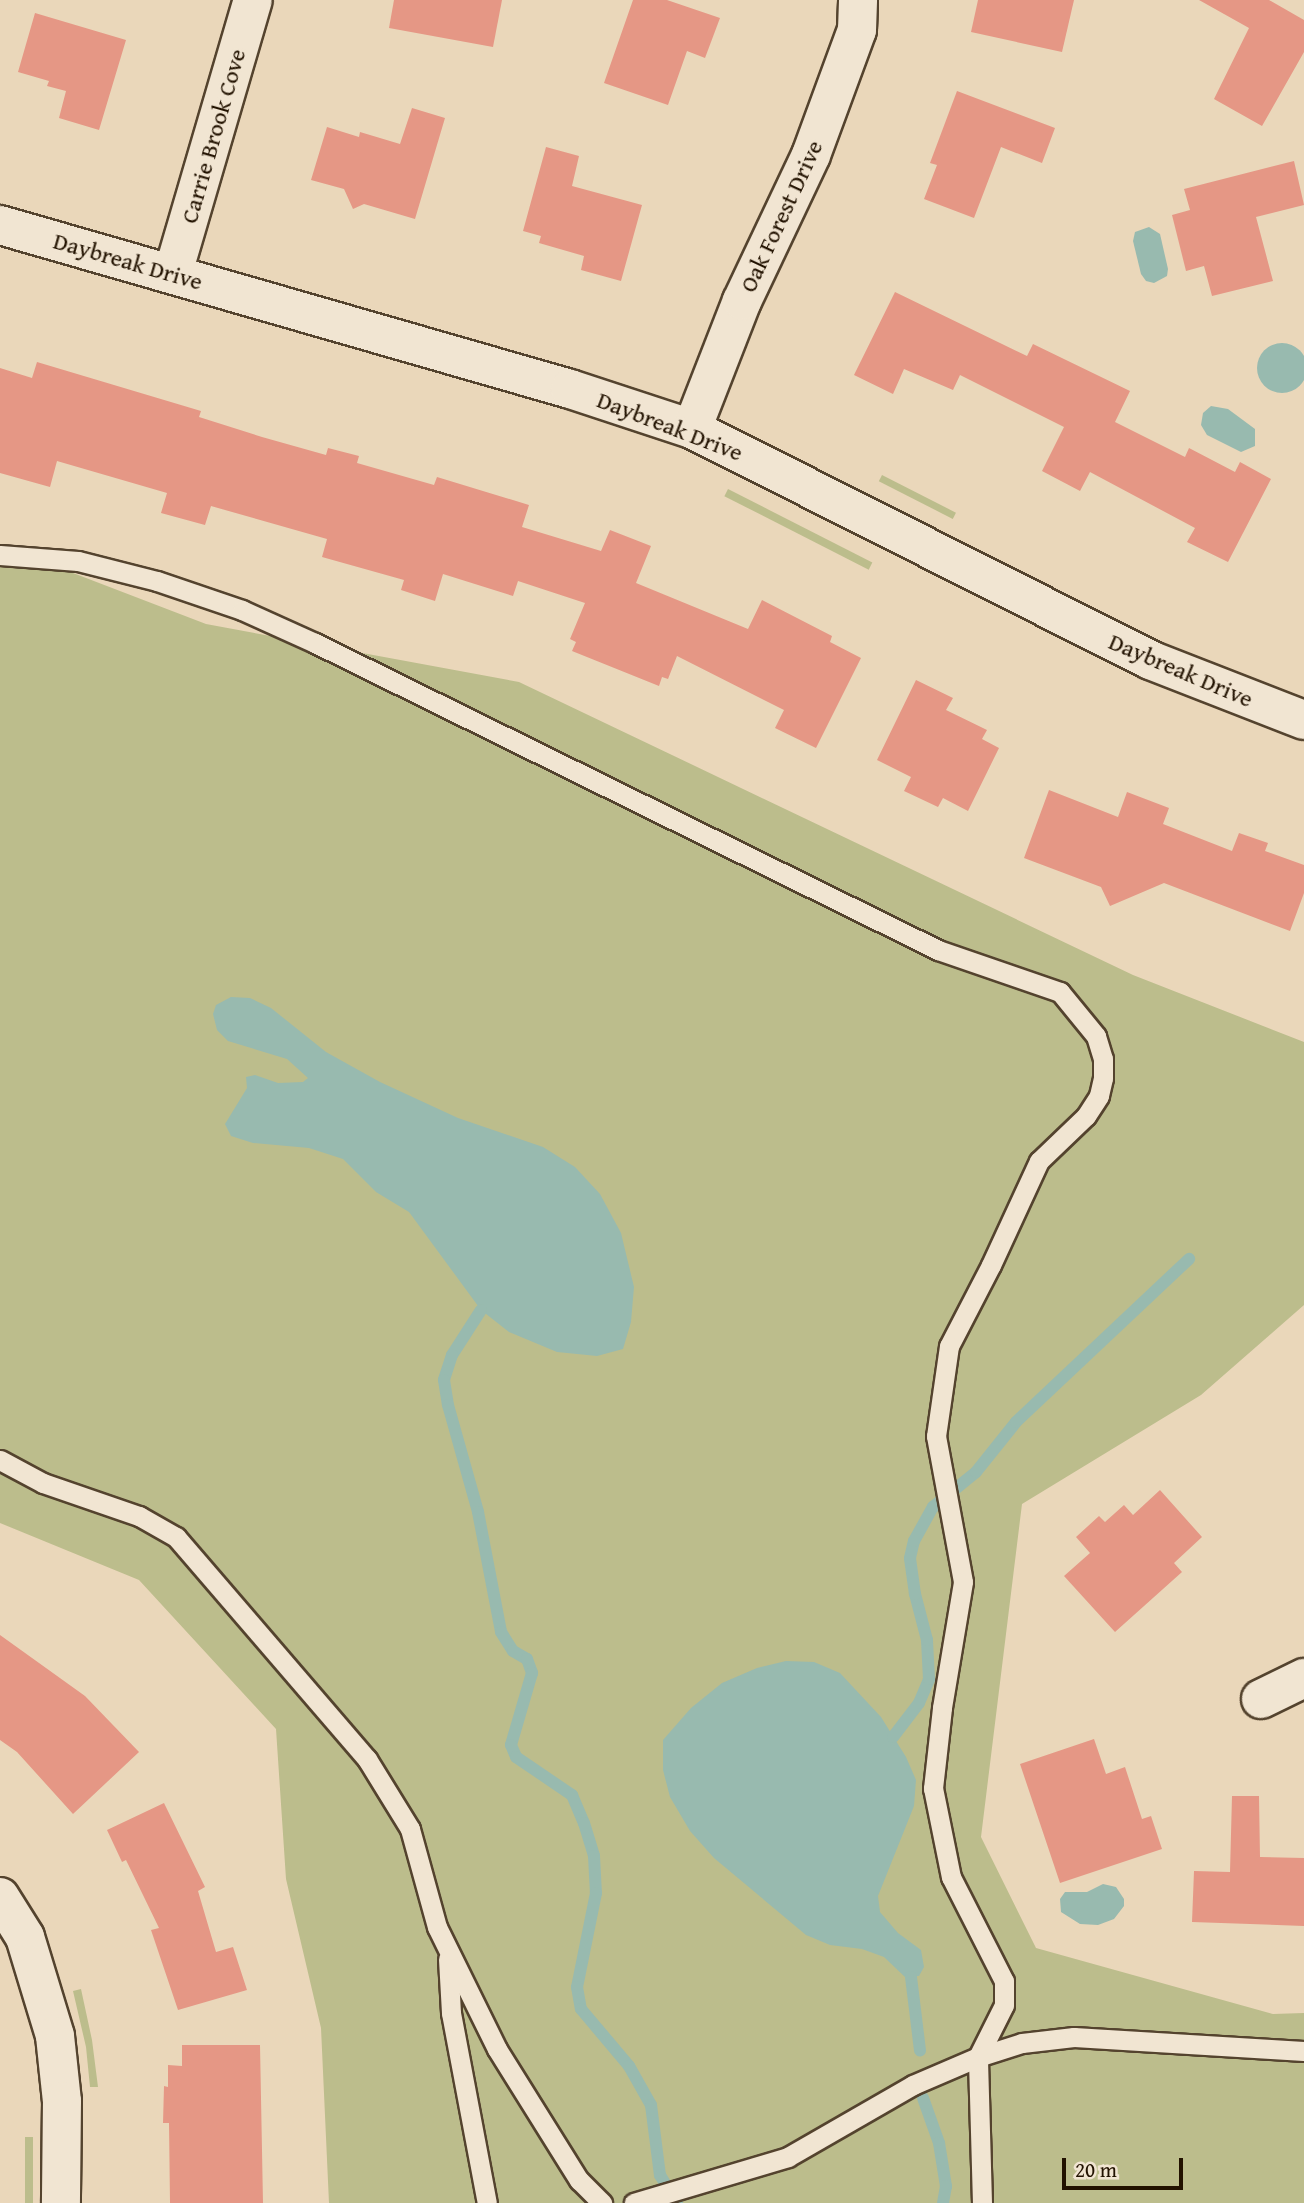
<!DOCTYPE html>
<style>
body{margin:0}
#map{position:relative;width:1304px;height:2203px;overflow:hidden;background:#ead7ba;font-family:"Gentium Book Plus",serif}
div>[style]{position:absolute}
.green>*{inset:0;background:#bcbd8c;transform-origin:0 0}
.water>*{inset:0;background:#98baaf}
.round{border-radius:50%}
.stream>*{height:12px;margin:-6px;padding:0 6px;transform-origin:6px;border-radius:6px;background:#98baaf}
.building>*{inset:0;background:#e59785}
.roads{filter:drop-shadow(2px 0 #54432e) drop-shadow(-2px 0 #54432e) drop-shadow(0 2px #54432e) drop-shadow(0 -2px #54432e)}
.lane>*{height:19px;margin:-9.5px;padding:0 9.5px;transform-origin:9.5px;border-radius:9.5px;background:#f1e5d2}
.street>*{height:38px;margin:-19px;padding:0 19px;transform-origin:19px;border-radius:19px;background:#f1e5d2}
span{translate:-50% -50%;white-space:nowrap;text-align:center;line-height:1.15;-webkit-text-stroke:5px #f1e5d2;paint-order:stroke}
.street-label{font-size:24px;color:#221200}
.scale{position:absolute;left:1062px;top:2158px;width:121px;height:32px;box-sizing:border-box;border:4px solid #221200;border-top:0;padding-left:9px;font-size:21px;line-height:24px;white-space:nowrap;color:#221200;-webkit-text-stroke:5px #f1e5d2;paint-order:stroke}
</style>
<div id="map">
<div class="green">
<div style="left:882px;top:475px;width:83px;height:7px;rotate:27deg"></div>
<div style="left:728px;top:489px;width:162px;height:8px;rotate:27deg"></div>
<div style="clip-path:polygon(0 545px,206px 624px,519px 682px,1133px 975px,1304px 1042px,1304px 1305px,1201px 1395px,1022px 1504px,981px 1837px,1036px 1948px,1273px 2014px,1304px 2013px,1304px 2203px,329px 2203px,321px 2028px,286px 1879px,276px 1729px,139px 1580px,0 1523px)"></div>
<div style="clip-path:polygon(81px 1989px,92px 2040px,98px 2087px,90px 2087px,86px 2047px,73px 1991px)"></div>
<div style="left:25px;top:2137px;width:8px;height:66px"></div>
</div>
<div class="water">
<div style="clip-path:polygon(1149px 227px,1160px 234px,1168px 269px,1167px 276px,1154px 283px,1146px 281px,1141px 274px,1133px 241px,1135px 232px)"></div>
<div class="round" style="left:1257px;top:343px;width:50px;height:50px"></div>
<div style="clip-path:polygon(1211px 406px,1228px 409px,1255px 429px,1255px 446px,1241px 452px,1207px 435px,1201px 425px,1203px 413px)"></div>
<div style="clip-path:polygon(231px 997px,250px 998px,271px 1008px,326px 1052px,380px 1082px,458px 1118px,543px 1147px,575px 1167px,600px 1194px,621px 1233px,634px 1287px,631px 1322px,623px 1349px,597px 1356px,557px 1352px,509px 1332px,481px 1310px,409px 1212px,376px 1192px,343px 1159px,309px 1148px,253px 1143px,231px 1136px,225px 1124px,247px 1088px,246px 1077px,255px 1075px,278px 1083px,303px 1082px,308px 1078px,287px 1059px,228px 1041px,217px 1030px,213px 1014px,216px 1005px)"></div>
<div style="clip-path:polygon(786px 1661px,814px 1662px,840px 1673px,881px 1717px,906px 1757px,916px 1780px,914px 1806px,878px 1896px,880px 1912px,898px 1933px,921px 1950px,924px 1967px,919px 1976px,905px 1977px,884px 1957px,862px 1949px,830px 1945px,806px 1935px,714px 1858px,690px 1831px,670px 1797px,663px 1770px,663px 1740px,691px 1708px,722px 1683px,757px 1668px)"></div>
<div style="clip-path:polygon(1103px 1884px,1116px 1887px,1124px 1899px,1124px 1906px,1114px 1919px,1098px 1925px,1080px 1924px,1061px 1912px,1060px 1899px,1065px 1892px,1087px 1892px)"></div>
</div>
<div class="stream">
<div style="left:481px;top:1310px;width:54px;rotate:122.8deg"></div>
<div style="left:452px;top:1355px;width:26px;rotate:108deg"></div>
<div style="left:444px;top:1380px;width:25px;rotate:81deg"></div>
<div style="left:448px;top:1405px;width:111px;rotate:74.3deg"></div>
<div style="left:478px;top:1512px;width:122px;rotate:79.1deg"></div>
<div style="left:501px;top:1632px;width:22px;rotate:58deg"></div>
<div style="left:513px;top:1651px;width:16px;rotate:30deg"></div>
<div style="left:527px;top:1659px;width:15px;rotate:70deg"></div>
<div style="left:532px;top:1673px;width:75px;rotate:106.3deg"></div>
<div style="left:511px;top:1745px;width:13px;rotate:67deg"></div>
<div style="left:516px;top:1757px;width:68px;rotate:34.2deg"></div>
<div style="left:572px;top:1795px;width:30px;rotate:67deg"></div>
<div style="left:584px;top:1823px;width:34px;rotate:73deg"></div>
<div style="left:594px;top:1856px;width:37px;rotate:87deg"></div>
<div style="left:596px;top:1893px;width:96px;rotate:101.4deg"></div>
<div style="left:577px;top:1987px;width:22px;rotate:80deg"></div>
<div style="left:581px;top:2009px;width:75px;rotate:49.9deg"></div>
<div style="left:629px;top:2066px;width:45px;rotate:60.6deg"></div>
<div style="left:651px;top:2105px;width:71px;rotate:82.7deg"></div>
<div style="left:660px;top:2175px;width:33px;rotate:59deg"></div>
<div style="left:893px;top:1737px;width:43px;rotate:-52.6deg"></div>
<div style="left:919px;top:1703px;width:26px;rotate:-67deg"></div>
<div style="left:929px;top:1679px;width:39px;rotate:-93deg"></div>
<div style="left:927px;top:1640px;width:48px;rotate:-104.6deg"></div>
<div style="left:915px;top:1594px;width:36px;rotate:-98deg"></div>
<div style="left:910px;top:1558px;width:17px;rotate:-77deg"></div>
<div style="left:914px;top:1541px;width:39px;rotate:-61deg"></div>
<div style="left:933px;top:1507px;width:55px;rotate:-39.1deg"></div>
<div style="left:976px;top:1472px;width:64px;rotate:-51.3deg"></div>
<div style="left:1016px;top:1422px;width:238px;rotate:-43.3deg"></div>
<div style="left:911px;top:1977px;width:74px;rotate:83deg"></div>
<div style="left:923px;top:2098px;width:48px;rotate:70.4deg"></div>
<div style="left:939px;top:2143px;width:44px;rotate:80.8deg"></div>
<div style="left:946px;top:2186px;width:17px;rotate:100deg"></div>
</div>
<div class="building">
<div style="clip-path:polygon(394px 0,502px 0,493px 47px,389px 28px)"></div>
<div style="clip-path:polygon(633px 0,667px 0,720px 18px,705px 58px,687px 51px,668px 105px,604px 83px)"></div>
<div style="clip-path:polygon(978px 0,1074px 0,1062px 52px,971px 32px)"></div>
<div style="clip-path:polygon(1199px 0,1269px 0,1304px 20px,1304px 52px,1262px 126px,1214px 99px,1249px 28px)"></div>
<div style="clip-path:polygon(35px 13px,126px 40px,99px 130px,59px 118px,66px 91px,47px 86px,49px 81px,18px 72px)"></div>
<div style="clip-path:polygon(957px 91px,1055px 128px,1042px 163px,1001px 147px,974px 218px,924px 199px,937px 165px,930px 163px)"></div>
<div style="clip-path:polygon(412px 108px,445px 118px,415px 219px,364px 204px,353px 209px,344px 189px,311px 180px,327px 127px,359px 137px,360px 132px,400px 144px)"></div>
<div style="clip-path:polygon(546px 147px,579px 156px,572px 186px,642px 205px,621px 281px,581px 270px,584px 256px,539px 243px,541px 236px,523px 231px)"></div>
<div style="clip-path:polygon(1294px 161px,1304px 205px,1256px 217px,1273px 281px,1212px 296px,1204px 266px,1186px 271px,1172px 215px,1190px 210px,1184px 189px)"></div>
<div style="clip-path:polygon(895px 292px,1027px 356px,1033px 344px,1130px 391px,1115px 422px,1185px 457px,1189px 448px,1235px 472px,1240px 462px,1271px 479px,1228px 562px,1187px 542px,1195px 528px,1090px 472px,1080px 491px,1042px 471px,1064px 427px,960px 375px,953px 390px,904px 369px,893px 394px,854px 375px)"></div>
<div style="clip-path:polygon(37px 362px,201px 411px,199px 417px,262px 437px,326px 455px,328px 448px,359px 456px,357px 463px,434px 485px,437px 477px,529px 505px,522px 527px,601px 551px,610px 530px,651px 546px,636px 583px,748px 629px,762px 600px,832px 636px,830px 642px,861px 658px,816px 748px,775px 728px,784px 710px,677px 656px,668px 679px,662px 677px,659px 686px,572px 651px,576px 642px,570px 639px,585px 603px,518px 581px,513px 596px,443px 574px,435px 601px,401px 590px,404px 580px,322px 557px,327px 539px,211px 506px,205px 525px,161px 513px,167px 493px,57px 461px,50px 487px,0 473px,0 368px,32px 378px)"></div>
<div style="clip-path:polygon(916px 680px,953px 698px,946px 710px,987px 730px,982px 739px,999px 748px,968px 811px,943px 798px,938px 807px,904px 791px,911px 777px,877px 760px)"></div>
<div style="clip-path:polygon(1049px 790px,1118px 817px,1127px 792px,1169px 808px,1163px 824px,1232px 851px,1239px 833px,1268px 843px,1265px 851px,1304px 865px,1304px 893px,1290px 931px,1164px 883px,1110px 906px,1101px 887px,1024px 858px)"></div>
<div style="clip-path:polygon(1160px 1490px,1202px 1537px,1174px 1563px,1182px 1572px,1115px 1632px,1064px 1576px,1090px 1553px,1076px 1537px,1099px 1516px,1105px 1522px,1124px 1505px,1133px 1515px)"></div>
<div style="clip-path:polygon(0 1635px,85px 1696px,139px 1752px,73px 1814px,17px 1752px,0 1740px)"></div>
<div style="clip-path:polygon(1094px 1739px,1106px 1774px,1125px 1767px,1142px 1819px,1151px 1816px,1162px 1849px,1060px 1883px,1020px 1764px)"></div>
<div style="clip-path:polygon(1232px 1796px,1259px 1796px,1260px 1857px,1304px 1858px,1304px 1926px,1192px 1922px,1194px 1871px,1230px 1872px)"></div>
<div style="clip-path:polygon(164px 1803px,205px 1887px,198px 1891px,216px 1952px,233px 1947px,247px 1990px,178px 2010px,151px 1930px,159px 1928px,126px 1860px,122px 1862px,107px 1830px)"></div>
<div style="clip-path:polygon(182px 2045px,260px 2045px,263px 2203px,170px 2203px,169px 2123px,163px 2123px,164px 2086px,168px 2087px,168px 2065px,182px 2066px)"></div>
</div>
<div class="roads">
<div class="lane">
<div style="left:0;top:555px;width:78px;rotate:4.4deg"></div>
<div style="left:78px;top:561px;width:81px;rotate:14.2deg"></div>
<div style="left:157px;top:581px;width:90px;rotate:18.8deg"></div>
<div style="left:242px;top:610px;width:80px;rotate:24.3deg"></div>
<div style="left:315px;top:643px;width:695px;rotate:26.23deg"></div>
<div style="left:938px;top:950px;width:129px;rotate:19deg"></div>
<div style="left:1060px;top:992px;width:57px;rotate:50.7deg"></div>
<div style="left:1096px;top:1036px;width:24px;rotate:73deg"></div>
<div style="left:1103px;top:1059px;width:19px;rotate:90deg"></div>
<div style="left:1103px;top:1078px;width:18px;rotate:103deg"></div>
<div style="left:1099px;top:1096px;width:24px;rotate:123deg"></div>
<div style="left:1086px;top:1116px;width:65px;rotate:136.2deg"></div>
<div style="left:1039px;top:1161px;width:115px;rotate:114.8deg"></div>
<div style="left:991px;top:1265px;width:91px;rotate:117.4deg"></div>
<div style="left:949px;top:1346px;width:91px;rotate:98.2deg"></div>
<div style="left:936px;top:1436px;width:148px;rotate:79.5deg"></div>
<div style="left:963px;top:1582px;width:128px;rotate:99.5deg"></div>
<div style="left:942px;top:1708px;width:81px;rotate:96.4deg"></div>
<div style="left:933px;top:1788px;width:91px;rotate:78.6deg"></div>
<div style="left:951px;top:1877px;width:117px;rotate:63deg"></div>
<div style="left:1004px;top:1981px;width:24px;rotate:90deg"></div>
<div style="left:1004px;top:2005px;width:58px;rotate:116.6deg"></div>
<div style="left:978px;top:2057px;width:71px;rotate:156.7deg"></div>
<div style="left:913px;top:2085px;width:144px;rotate:150.1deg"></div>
<div style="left:788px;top:2157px;width:161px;rotate:163.4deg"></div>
<div style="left:0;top:1460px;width:49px;rotate:28.1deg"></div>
<div style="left:43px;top:1483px;width:102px;rotate:19deg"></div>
<div style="left:139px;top:1516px;width:43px;rotate:29.6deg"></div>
<div style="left:176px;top:1537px;width:293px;rotate:49.3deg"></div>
<div style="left:367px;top:1759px;width:82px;rotate:58.4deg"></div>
<div style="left:410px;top:1829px;width:102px;rotate:74.6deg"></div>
<div style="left:437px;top:1927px;width:136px;rotate:63.8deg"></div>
<div style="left:497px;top:2049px;width:155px;rotate:58deg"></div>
<div style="left:579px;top:2180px;width:33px;rotate:45deg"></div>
<div style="left:448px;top:1959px;width:54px;rotate:86.8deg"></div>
<div style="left:451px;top:2013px;width:193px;rotate:79.3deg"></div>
<div style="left:982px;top:2203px;width:146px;rotate:-91.6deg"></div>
<div style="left:978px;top:2057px;width:46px;rotate:-17.7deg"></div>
<div style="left:1022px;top:2043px;width:52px;rotate:-6.6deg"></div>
<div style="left:1074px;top:2037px;width:230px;rotate:3.5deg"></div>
</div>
<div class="street">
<div style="left:0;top:225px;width:593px;rotate:16.05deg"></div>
<div style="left:570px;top:389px;width:128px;rotate:18.2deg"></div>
<div style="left:692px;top:429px;width:513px;rotate:26.76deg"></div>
<div style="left:1150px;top:660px;width:165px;rotate:21.3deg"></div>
<div style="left:173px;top:273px;width:284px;rotate:-73.7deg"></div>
<div style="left:692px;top:429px;width:137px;rotate:-68.7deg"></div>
<div style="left:742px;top:301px;width:161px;rotate:-64.7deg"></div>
<div style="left:811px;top:155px;width:133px;rotate:-69.8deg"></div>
<div style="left:857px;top:30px;width:30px;rotate:-88deg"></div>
<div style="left:1261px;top:1699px;width:48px;rotate:-26deg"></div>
<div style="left:0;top:1897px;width:47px;rotate:58deg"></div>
<div style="left:25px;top:1937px;width:103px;rotate:73.1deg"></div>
<div style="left:55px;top:2036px;width:65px;rotate:83.9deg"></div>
<div style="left:62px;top:2101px;width:102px;rotate:90.6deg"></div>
</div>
</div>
<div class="street-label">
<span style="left:213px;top:136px;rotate:-74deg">Carrie Brook Cove</span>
<span style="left:781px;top:216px;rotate:-65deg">Oak Forest Drive</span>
<span style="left:128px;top:261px;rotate:16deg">Daybreak Drive</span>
<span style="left:670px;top:426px;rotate:21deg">Daybreak Drive</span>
<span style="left:1181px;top:670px;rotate:23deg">Daybreak Drive</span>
</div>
<div class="scale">20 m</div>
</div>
